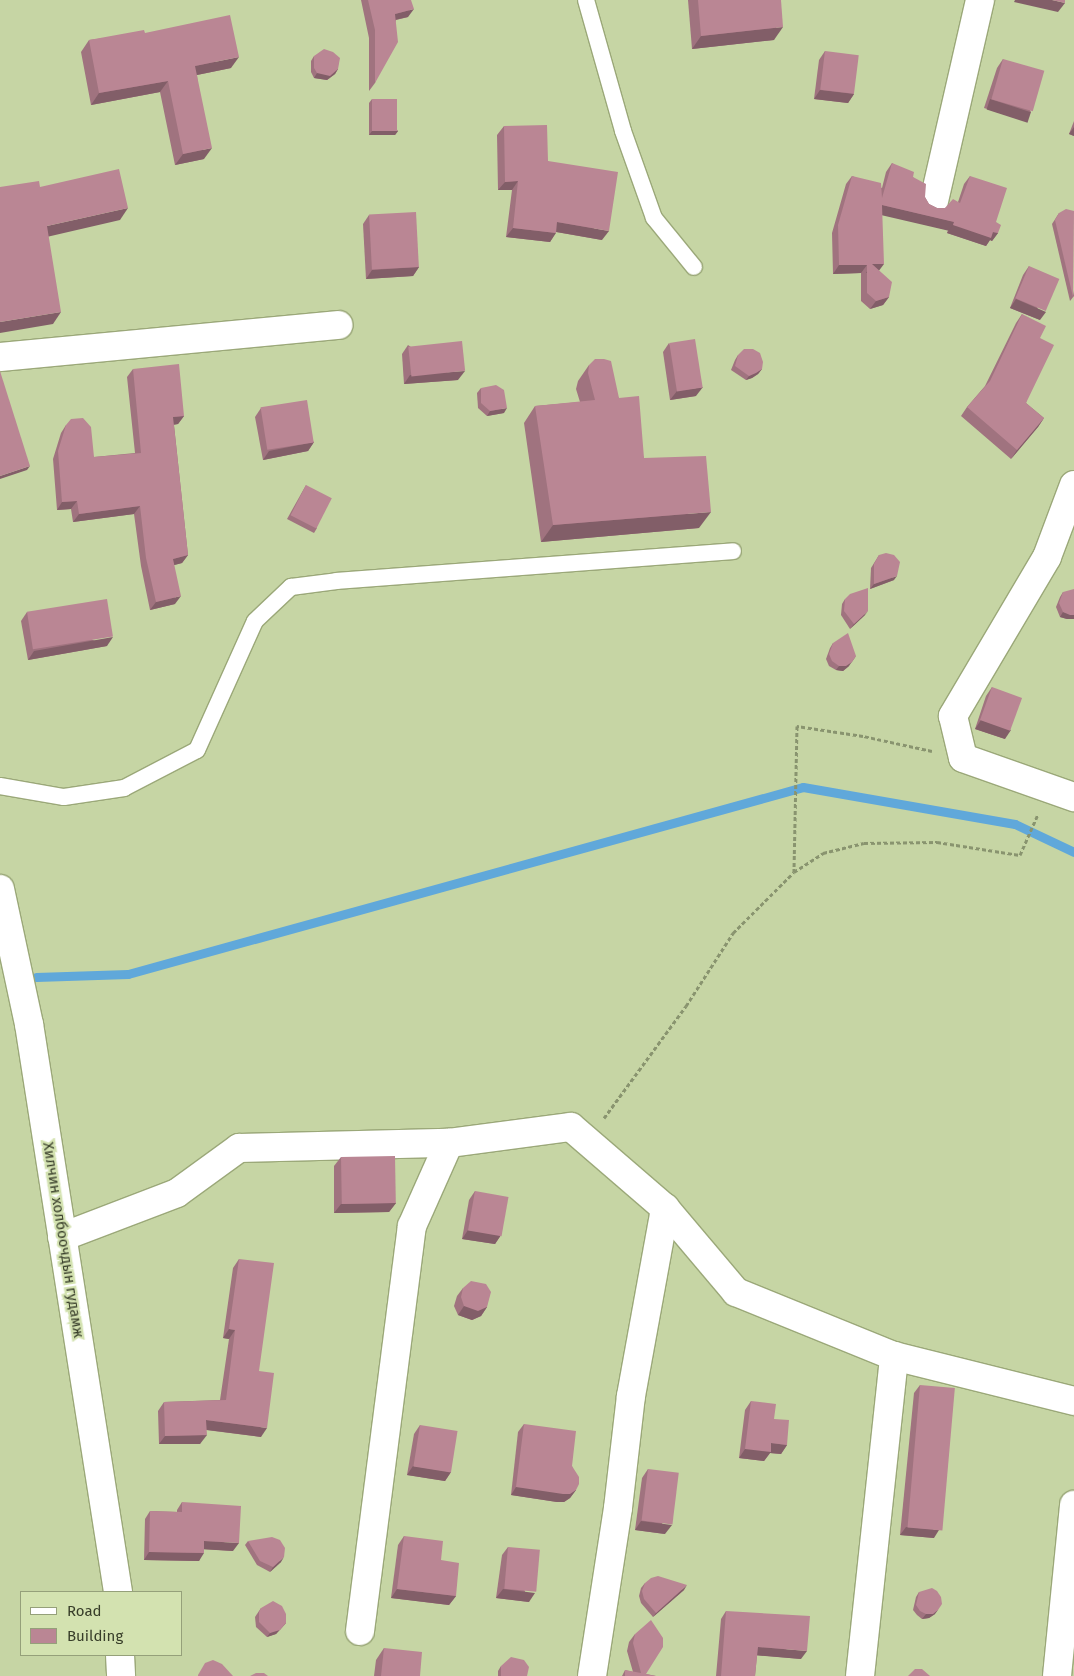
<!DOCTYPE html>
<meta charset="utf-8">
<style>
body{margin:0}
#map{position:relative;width:1074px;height:1676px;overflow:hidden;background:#c6d5a4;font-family:"Fira Sans",sans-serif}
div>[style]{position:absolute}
.stream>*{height:9px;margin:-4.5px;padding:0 4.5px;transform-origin:4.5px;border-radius:4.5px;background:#60a8da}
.path>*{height:3px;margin-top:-1.5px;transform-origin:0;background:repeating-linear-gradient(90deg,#89946f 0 4px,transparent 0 6.5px)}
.roads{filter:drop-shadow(1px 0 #9ba879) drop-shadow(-1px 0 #9ba879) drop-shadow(0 1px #9ba879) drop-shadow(0 -1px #9ba879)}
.lane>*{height:16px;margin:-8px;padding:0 8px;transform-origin:8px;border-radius:8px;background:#fff}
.street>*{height:28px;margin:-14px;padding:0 14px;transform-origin:14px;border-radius:14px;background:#fff}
.secondary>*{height:28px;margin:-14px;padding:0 14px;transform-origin:14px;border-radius:14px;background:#fff}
.wall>*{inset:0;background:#a0737f}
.shaded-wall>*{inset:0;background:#825e68;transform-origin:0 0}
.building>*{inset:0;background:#ba8694;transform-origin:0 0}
span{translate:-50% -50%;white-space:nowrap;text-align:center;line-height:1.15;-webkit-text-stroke:4.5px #d3e2b0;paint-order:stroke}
.street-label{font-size:15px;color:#373d29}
.legend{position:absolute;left:20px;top:1591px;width:162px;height:65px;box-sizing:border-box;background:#d3e2b0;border:1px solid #95a07a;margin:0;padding:6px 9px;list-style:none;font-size:15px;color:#373d29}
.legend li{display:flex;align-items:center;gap:10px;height:25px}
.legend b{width:25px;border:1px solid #95a07a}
</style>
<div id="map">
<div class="stream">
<div style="left:36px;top:977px;width:92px;rotate:-1.9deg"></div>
<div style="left:128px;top:974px;width:700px;rotate:-15.48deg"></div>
<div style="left:803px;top:787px;width:215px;rotate:9.9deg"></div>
<div style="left:1015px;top:824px;width:65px;rotate:25.4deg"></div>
</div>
<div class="path">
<div style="left:932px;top:751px;width:71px;rotate:-167.7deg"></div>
<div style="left:863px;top:736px;width:67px;rotate:-171.4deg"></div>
<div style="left:797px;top:726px;width:146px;rotate:91.2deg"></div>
<div style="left:794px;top:872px;width:35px;rotate:-33deg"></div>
<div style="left:823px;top:853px;width:42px;rotate:-13.7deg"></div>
<div style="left:864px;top:843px;width:73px;rotate:-0.8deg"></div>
<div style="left:937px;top:842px;width:84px;rotate:8.9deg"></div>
<div style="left:1020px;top:855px;width:45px;rotate:-66.3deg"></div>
<div style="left:604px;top:1118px;width:139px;rotate:-53.8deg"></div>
<div style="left:686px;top:1006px;width:87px;rotate:-57.2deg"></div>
<div style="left:733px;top:933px;width:86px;rotate:-45deg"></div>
</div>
<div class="roads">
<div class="lane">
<div style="left:586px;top:0;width:136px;rotate:74.2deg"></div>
<div style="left:623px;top:131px;width:92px;rotate:70.4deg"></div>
<div style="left:654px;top:218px;width:63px;rotate:50.8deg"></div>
<div style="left:0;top:786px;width:65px;rotate:9.8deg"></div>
<div style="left:64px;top:797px;width:61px;rotate:-8.5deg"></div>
<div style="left:124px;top:788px;width:82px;rotate:-27.5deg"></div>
<div style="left:197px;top:750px;width:141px;rotate:-65.8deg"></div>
<div style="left:255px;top:621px;width:50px;rotate:-43.4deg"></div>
<div style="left:291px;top:587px;width:46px;rotate:-7.4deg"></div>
<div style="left:337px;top:581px;width:397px;rotate:-4.3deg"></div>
</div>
<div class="street">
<div style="left:934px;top:201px;width:206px;rotate:-77.1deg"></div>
<div style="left:0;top:357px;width:340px;rotate:-5.4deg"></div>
<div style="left:1074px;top:485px;width:77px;rotate:110.6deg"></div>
<div style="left:1047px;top:557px;width:185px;rotate:120.6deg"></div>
<div style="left:953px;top:716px;width:43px;rotate:76.6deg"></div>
<div style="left:963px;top:758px;width:118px;rotate:19.4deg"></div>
<div style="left:62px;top:1237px;width:123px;rotate:-20.9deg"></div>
<div style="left:177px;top:1193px;width:77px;rotate:-36deg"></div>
<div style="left:239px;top:1148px;width:210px;rotate:-1.4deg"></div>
<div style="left:449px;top:1143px;width:123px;rotate:-7.5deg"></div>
<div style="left:571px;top:1127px;width:124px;rotate:40.8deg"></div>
<div style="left:665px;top:1208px;width:110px;rotate:49.8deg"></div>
<div style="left:736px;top:1292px;width:170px;rotate:22.1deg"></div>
<div style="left:894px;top:1356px;width:186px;rotate:14deg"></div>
<div style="left:360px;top:1631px;width:408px;rotate:-82.7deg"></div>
<div style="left:412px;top:1226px;width:91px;rotate:-66deg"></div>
<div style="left:592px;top:1676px;width:170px;rotate:-81.2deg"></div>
<div style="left:618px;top:1508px;width:113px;rotate:-83.4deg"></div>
<div style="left:631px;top:1396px;width:191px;rotate:-79.7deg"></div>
<div style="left:860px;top:1676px;width:322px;rotate:-83.9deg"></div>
<div style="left:1057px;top:1676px;width:172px;rotate:-84.3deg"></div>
</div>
<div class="secondary">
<div style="left:0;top:889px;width:138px;rotate:77.9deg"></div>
<div style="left:29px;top:1024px;width:575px;rotate:81.09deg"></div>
<div style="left:120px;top:1655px;width:21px;rotate:87deg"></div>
</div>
</div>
<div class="wall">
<div style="clip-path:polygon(361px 0,411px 0,408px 17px,396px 20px,375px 83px,369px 91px,369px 38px)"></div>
<div style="clip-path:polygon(688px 0,781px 0,774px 40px,692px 49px)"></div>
<div style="clip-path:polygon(145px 33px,231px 68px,197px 75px,204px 159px,175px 165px,160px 92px,91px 105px,81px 52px,89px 40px)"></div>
<div style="clip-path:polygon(825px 51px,854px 94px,848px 103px,814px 99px,819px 60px)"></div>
<div style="clip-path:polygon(314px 56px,338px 69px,335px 74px,327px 80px,314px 78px,311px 72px,311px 61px)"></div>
<div style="clip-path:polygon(1003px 59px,1031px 112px,1025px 121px,984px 108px,997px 68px)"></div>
<div style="clip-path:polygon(372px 99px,398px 131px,395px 135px,369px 135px,369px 103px)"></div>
<div style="clip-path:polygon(1074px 121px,1074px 136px,1069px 134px)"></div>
<div style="clip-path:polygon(504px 126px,548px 161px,602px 240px,556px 232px,550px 242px,506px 237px,512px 190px,498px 190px,497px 135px)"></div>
<div style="clip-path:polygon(892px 163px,913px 177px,929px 204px,937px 208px,945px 208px,958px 202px,964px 184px,970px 176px,996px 222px,998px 233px,992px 241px,990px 240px,986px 246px,947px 233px,948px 230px,882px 214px,879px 271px,889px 297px,883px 305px,870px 309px,861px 301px,861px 273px,833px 274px,832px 233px,846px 184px,852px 176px,882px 188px,886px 172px)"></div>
<div style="clip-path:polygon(1059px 213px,1074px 296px,1070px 301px,1052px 224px)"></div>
<div style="clip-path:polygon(369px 215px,419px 267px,413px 276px,366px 279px,363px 224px)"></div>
<div style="clip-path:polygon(1029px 266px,1040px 320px,1010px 308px,1023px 275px)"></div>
<div style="clip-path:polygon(1022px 314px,1040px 338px,1026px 403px,1044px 418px,1038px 427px,1011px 459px,961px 416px,967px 407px,985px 386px,1016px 323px)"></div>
<div style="clip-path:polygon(669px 343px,696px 396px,670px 400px,663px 352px)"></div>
<div style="clip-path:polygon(408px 345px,458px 380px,404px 384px,402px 354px)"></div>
<div style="clip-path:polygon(738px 355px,762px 369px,758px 374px,752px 378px,746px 380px,731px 370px,735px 360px)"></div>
<div style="clip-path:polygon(589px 365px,619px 398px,644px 458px,699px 528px,541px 542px,524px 423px,535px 406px,580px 402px,576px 389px,578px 381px)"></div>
<div style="clip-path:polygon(133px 369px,184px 416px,178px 424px,174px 425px,188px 555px,182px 563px,174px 565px,175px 604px,150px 610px,141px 566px,134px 514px,73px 522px,71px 509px,57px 510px,53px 459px,61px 433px,66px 425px,94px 457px,135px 453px,127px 377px)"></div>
<div style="clip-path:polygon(481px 388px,504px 413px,487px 416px,478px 408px,477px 393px)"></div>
<div style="clip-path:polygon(261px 408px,314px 442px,308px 451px,263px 460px,255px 417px)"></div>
<div style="clip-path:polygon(306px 485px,317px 528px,314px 533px,287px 519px)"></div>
<div style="clip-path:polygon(879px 555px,894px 580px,870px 589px,871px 568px)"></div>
<div style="clip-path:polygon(1063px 592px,1067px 619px,1060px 617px,1056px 607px,1060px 597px)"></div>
<div style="clip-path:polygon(845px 599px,865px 615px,850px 629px,841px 615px,842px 604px)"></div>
<div style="clip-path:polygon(27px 612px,107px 646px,28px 660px,21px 621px)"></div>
<div style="clip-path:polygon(833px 643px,849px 666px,843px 671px,836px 670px,829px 666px,826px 659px,830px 648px)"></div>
<div style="clip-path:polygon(992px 687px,1005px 739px,975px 729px,986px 696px)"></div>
<div style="clip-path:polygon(341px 1157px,396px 1203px,389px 1212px,334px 1213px,334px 1166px)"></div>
<div style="clip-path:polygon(475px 1191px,501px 1235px,495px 1244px,462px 1239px,469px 1200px)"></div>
<div style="clip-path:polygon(239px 1259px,259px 1371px,261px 1437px,206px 1430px,200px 1444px,159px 1444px,158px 1411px,164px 1402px,220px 1400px,229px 1339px,223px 1338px,233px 1268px)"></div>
<div style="clip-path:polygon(463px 1288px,487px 1307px,481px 1316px,472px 1320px,458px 1315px,454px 1306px,457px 1296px)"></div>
<div style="clip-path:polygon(920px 1385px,934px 1538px,900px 1535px,914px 1393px)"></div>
<div style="clip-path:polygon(751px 1401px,774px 1419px,787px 1445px,781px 1454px,770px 1453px,764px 1461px,739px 1458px,745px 1410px)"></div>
<div style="clip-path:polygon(524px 1424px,572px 1466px,576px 1490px,570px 1498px,564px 1502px,557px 1502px,511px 1495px,518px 1432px)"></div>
<div style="clip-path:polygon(420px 1425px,451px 1472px,445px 1481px,407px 1475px,414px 1434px)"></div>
<div style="clip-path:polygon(648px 1469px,665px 1534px,635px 1530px,642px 1478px)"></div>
<div style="clip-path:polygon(182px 1502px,233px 1551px,204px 1549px,199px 1561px,144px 1560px,145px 1519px,150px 1511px,177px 1512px,177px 1510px)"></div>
<div style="clip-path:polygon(404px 1536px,441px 1560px,456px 1596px,449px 1605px,391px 1598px,398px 1545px)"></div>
<div style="clip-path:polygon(248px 1541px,281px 1562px,270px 1572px,257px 1565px,245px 1545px)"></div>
<div style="clip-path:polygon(508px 1547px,529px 1602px,496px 1598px,502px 1555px)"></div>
<div style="clip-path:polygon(645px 1583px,684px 1590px,653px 1617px,641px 1603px,639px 1596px,641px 1588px)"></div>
<div style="clip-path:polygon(919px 1592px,935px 1614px,929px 1618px,922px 1619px,917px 1615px,913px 1610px,916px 1597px)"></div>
<div style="clip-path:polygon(261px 1608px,286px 1623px,276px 1634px,267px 1637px,256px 1627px,255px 1617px)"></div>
<div style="clip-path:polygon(726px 1611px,801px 1659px,757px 1655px,755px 1676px,716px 1676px,721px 1619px)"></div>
<div style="clip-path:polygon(635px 1634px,646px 1674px,656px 1676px,622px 1676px,625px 1670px,633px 1672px,627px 1651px,629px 1642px)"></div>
<div style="clip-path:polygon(384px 1648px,420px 1676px,374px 1676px,376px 1660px)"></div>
<div style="clip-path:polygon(501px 1666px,527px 1676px,498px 1676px,498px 1671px)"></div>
</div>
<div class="shaded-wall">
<div style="clip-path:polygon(1015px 0,1052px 0,1065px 3px,1058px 12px,1014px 2px)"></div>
<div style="clip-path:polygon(414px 9px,408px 17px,390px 21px,395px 14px)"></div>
<div style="clip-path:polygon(783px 27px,774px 40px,692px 49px,701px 36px)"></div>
<div style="clip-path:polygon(239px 57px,231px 68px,187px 77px,195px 66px)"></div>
<div style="clip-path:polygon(338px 69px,335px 74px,327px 80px,314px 78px,317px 73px)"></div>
<div style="clip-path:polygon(168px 81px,160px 92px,91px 105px,99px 93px)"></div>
<div style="clip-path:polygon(820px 90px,854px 94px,848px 103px,814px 99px)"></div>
<div style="left:990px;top:99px;width:43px;height:11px;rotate:18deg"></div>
<div style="clip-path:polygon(1074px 127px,1074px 136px,1069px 134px)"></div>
<div style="clip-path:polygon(372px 131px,398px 131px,395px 135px,369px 135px)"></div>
<div style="clip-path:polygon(212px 148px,204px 159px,175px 165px,183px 154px)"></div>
<div style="clip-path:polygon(518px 181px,512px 190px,498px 190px,505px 182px)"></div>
<div style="left:882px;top:205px;width:74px;height:10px;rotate:13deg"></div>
<div style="clip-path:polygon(128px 208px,120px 220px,38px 239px,47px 226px)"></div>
<div style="clip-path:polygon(557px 222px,609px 231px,602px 240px,551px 231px)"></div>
<div style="clip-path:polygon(953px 225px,998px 233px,992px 241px,990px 240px,986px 246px,947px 233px)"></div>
<div style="clip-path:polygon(513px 228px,556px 233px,550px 242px,506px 237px)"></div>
<div style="clip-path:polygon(872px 264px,884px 264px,878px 272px,866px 273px)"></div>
<div style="clip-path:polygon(839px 265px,867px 265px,861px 273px,833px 274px)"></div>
<div style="clip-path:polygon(419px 267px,413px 276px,366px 279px,372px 270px)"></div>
<div style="clip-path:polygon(889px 297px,883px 305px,870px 309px,876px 301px)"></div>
<div style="clip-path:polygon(1016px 299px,1046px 312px,1040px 320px,1010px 308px)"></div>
<div style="clip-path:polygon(61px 312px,53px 324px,0 333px,0 322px)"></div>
<div style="clip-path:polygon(762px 369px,758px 374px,752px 378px,746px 380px,749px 376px)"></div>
<div style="clip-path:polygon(465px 371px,458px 380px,404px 384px,410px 375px)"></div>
<div style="clip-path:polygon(703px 387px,696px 396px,670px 400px,677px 391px)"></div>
<div style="clip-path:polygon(507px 408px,504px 413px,487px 416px,490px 411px)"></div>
<div style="clip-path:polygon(184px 416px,178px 424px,168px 425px,173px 417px)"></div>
<div style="clip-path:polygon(1044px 418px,1038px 427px,1011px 459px,1017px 450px)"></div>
<div style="clip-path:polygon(314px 442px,308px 451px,263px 460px,269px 451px)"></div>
<div style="clip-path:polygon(30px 466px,27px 470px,0 479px,0 476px)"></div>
<div style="clip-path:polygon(77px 501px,71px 509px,57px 510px,62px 502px)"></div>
<div style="clip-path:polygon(140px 506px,134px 514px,73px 522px,79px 514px)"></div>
<div style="clip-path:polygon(711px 512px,699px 528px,541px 542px,553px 525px)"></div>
<div style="clip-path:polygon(188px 555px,182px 563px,167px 567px,173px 559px)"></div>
<div style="clip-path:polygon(897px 576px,894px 580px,870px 589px,874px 584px)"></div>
<div style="clip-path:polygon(181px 596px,175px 604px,150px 610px,156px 602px)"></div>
<div style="clip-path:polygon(868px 611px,865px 615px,850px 629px,854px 624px)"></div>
<div style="clip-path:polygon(1063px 612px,1074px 615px,1074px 619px,1067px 619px,1060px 617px)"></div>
<div style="clip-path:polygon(113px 637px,107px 646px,28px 660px,34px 651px)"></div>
<div style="clip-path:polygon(856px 656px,849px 666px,843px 671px,836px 670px,839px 666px)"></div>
<div style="clip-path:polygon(981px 720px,1011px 730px,1005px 739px,975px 729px)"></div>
<div style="clip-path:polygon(396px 1203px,389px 1212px,334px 1213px,341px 1204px)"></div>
<div style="clip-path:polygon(468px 1230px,501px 1235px,495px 1244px,462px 1239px)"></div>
<div style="clip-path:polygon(464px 1306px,487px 1307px,481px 1316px,472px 1320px,458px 1315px)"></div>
<div style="clip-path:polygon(229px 1329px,235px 1330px,229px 1339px,223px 1338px)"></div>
<div style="clip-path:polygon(206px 1420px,267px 1428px,261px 1437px,200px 1429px)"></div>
<div style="clip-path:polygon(207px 1435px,200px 1444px,159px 1444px,165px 1436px)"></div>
<div style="clip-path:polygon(771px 1443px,787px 1445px,781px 1454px,770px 1453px,764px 1461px,739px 1458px,745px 1449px)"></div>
<div style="clip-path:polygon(413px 1466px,451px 1472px,445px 1481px,407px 1475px)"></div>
<div style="clip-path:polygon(516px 1487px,576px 1490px,570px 1498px,564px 1502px,557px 1502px,511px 1495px)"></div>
<div style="clip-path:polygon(641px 1521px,672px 1525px,665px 1534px,635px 1530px)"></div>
<div style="clip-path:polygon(906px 1527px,939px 1530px,934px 1538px,900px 1535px)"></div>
<div style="clip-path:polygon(204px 1541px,239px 1543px,233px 1551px,199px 1549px)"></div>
<div style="clip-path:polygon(149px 1552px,204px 1553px,199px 1561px,144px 1560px)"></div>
<div style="clip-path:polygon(284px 1557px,281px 1562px,270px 1572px,273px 1567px)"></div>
<div style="clip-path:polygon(687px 1585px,684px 1590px,653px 1617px,656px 1613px)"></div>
<div style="clip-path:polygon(397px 1589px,456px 1596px,449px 1605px,391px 1598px)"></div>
<div style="clip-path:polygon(503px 1589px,535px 1593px,529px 1602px,496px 1598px)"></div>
<div style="clip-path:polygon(938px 1610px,935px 1614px,929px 1618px,922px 1619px,926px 1614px)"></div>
<div style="clip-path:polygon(286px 1623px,276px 1634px,267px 1637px,270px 1633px)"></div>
<div style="clip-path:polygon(758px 1647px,807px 1651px,801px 1659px,752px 1655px)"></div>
</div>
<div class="building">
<div style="clip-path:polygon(368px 0,411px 0,414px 9px,395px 14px,398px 42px,375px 83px,375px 30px)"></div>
<div style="clip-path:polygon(698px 0,781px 0,783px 27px,701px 36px)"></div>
<div style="clip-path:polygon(1052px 0,1065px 0,1065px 3px)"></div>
<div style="clip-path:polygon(230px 15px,239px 57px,195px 66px,212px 148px,183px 154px,168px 81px,99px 93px,89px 40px,144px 30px,145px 33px)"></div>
<div style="clip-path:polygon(324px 49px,333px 52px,340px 58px,338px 69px,330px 76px,317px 73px,314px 68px,314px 56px)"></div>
<div style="left:825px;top:51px;width:34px;height:39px;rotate:7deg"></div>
<div style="left:1003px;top:59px;width:43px;height:42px;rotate:16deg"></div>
<div style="left:372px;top:99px;width:25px;height:32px"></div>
<div style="clip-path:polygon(547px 125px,548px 161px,618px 172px,609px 231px,557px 222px,556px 233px,513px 228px,518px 181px,505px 182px,504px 126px)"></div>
<div style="clip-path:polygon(892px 163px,914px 172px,913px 177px,926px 184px,925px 197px,929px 204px,937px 208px,945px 208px,953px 199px,960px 203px,970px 176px,1007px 188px,996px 222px,1001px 225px,998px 233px,993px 232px,991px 238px,953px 225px,954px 222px,882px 205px,884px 264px,872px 264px,892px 282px,889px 297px,876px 301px,867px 293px,867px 265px,839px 265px,838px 225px,852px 176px,881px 183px,882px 198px)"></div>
<div style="clip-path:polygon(119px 169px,128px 208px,47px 226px,61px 312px,0 322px,0 187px,39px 181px,40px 187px)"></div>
<div style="clip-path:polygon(1066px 209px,1074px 211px,1073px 297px,1055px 220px,1059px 213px)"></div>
<div style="left:416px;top:212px;width:55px;height:47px;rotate:87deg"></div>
<div style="left:1029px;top:266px;width:33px;height:35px;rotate:23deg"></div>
<div style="clip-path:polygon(1022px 314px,1046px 326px,1040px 338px,1054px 345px,1026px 403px,1044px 418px,1017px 450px,967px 407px,990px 381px)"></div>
<div style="left:695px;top:339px;width:49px;height:26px;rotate:81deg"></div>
<div style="left:462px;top:341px;width:30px;height:54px;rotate:84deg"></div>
<div style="clip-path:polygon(744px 349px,753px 349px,760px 353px,763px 362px,762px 369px,756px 373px,749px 376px,735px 366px,738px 355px)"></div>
<div style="clip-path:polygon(595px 359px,604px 359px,611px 361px,619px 398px,639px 396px,644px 458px,706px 456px,711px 512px,553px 525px,535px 406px,595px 400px,588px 373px,589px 365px)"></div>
<div style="clip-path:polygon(179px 364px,184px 416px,173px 417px,188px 555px,173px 559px,181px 596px,156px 602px,146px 558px,140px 506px,79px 514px,77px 501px,62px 502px,58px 451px,66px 425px,71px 419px,83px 418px,91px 427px,94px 457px,141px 453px,133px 369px)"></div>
<div style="clip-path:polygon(0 371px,30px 466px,0 476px)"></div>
<div style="clip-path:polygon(496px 385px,504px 390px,507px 408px,490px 411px,481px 403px,481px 388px)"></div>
<div style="left:307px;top:400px;width:43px;height:47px;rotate:81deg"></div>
<div style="left:306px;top:485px;width:29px;height:34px;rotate:27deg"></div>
<div style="clip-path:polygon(886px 553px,894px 555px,900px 562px,897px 576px,874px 584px,874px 564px,879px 555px)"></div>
<div style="clip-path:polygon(868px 588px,868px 611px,854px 624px,844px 611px,845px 599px,850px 594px)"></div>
<div style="clip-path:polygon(1074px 589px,1074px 615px,1070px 615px,1063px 612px,1059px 603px,1063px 592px)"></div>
<div style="left:107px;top:599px;width:38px;height:81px;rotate:81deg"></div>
<div style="clip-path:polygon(848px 633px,856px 656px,852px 662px,846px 666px,839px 666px,832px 661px,829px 654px,833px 643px)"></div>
<div style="left:992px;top:687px;width:32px;height:35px;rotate:20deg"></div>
<div style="left:395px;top:1156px;width:47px;height:54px;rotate:89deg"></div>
<div style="left:475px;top:1191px;width:34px;height:40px;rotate:10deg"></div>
<div style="clip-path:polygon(239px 1259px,274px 1263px,259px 1371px,274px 1373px,267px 1428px,206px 1420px,207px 1435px,165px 1436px,164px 1402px,226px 1400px,235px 1330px,229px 1329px)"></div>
<div style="clip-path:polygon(471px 1281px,486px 1284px,491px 1292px,487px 1307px,478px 1311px,464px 1306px,461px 1297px,463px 1288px)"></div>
<div style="left:920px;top:1385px;width:35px;height:143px;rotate:5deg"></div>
<div style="clip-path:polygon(751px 1401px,776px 1404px,774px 1419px,789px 1420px,787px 1445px,771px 1443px,771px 1452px,745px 1449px)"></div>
<div style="clip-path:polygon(524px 1424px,576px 1431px,572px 1466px,579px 1477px,579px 1484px,576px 1490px,570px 1494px,563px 1494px,516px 1487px)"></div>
<div style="left:420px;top:1425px;width:38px;height:42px;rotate:9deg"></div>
<div style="left:648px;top:1469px;width:31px;height:52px;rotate:7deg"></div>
<div style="clip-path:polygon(182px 1502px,241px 1506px,239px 1543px,204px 1541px,204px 1553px,149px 1552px,150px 1511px,182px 1512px)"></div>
<div style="clip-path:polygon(404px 1536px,443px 1541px,441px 1560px,459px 1563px,456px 1596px,397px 1589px)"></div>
<div style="clip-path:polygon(272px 1537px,280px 1540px,285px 1548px,284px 1557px,273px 1567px,260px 1561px,248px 1541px)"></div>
<div style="left:508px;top:1547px;width:32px;height:42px;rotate:5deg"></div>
<div style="clip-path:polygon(658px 1576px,687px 1585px,656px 1613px,644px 1599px,642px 1591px,645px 1583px,651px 1578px)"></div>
<div style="clip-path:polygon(932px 1588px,937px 1591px,941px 1597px,942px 1604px,938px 1610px,933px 1614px,926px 1614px,920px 1611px,916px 1605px,919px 1592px)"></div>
<div style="clip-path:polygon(273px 1601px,282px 1606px,286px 1614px,286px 1623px,280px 1630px,270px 1633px,259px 1622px,259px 1612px,261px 1608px)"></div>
<div style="clip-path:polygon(726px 1611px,810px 1616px,807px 1651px,758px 1647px,755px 1676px,721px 1676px)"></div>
<div style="clip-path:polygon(651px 1620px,663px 1638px,663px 1647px,646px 1674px,656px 1676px,625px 1676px,625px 1670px,641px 1673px,633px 1643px,635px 1634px)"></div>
<div style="clip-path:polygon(384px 1648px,422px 1652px,420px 1676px,381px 1676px)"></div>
<div style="clip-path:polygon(511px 1657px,524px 1660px,529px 1667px,527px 1676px,501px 1676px,501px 1666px)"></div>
<div style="clip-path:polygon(213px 1660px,222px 1664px,233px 1676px,198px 1676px,198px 1675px,205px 1663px)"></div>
<div style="clip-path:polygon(915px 1669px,922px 1669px,930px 1676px,908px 1676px)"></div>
<div style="clip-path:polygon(256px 1673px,264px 1673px,268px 1676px,250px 1676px)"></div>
</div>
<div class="street-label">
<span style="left:63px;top:1240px;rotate:81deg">Хилчин холбоочдын гудамж</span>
</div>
<ul class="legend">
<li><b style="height:6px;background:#fff"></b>Road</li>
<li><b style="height:14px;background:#ba8694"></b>Building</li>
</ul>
</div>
